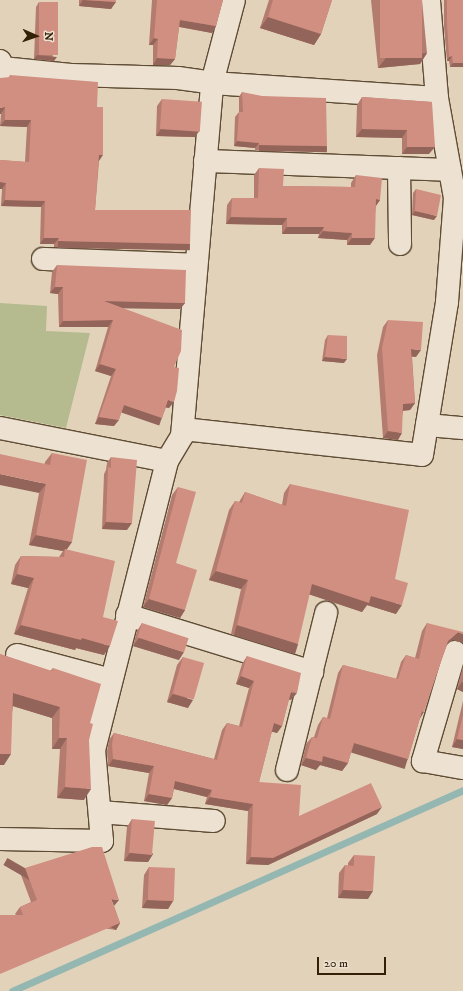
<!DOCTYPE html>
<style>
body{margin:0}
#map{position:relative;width:463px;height:991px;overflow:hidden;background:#e3d2ba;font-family:"IM FELL DW Pica",serif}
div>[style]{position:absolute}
.green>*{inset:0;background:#b5bb8f}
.stream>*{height:7px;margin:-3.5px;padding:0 3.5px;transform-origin:3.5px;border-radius:3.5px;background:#95b7b2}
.roads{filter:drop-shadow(1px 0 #5f4c34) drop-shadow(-1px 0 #5f4c34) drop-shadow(0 1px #5f4c34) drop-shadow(0 -1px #5f4c34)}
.minor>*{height:22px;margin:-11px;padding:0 11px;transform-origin:11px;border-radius:11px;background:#ede2d2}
.wall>*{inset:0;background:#b47b6f}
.shaded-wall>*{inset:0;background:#92645a;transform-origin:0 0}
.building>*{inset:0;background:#d18f81;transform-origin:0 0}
span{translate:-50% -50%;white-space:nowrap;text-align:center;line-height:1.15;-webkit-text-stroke:4px #ede2d2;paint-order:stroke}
.north{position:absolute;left:16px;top:16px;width:40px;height:40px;-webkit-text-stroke:3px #ede2d2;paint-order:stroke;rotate:92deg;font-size:11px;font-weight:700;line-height:16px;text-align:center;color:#332007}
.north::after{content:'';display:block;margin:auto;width:14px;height:18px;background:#332007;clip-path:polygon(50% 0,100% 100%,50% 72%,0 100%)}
.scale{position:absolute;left:317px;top:957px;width:69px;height:18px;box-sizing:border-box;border:2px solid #332007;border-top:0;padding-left:5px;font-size:12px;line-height:14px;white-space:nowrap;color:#332007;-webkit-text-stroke:3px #ede2d2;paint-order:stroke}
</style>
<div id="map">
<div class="green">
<div style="clip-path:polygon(0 303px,47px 306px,46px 331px,90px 333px,66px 428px,0 415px)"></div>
</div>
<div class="stream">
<div style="left:12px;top:991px;width:494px;rotate:-24deg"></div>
</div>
<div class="roads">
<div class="minor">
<div style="left:0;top:61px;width:7px;rotate:74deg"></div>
<div style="left:2px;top:68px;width:69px;rotate:5.8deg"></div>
<div style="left:71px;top:75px;width:107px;rotate:1.6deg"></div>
<div style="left:178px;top:78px;width:34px;rotate:8deg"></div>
<div style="left:212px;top:83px;width:225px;rotate:3.8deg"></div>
<div style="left:205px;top:161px;width:245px;rotate:2.1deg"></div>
<div style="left:399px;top:168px;width:76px;rotate:89.2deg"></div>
<div style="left:43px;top:259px;width:153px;rotate:2.2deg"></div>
<div style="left:427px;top:425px;width:36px;rotate:5deg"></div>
<div style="left:0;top:428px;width:170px;rotate:11.2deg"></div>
<div style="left:183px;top:429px;width:240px;rotate:6.2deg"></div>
<div style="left:422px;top:455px;width:155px;rotate:-80.7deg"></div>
<div style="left:447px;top:302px;width:104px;rotate:-85.6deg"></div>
<div style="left:455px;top:198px;width:102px;rotate:-100.2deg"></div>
<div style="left:437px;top:98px;width:98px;rotate:-94.7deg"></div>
<div style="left:127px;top:615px;width:194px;rotate:17.1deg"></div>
<div style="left:455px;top:652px;width:114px;rotate:106.4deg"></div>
<div style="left:423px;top:761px;width:41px;rotate:9.9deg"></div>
<div style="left:17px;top:655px;width:97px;rotate:14.9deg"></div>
<div style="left:287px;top:770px;width:162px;rotate:-76deg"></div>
<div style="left:100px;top:812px;width:114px;rotate:4.5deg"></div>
<div style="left:0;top:839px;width:102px;rotate:1.1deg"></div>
<div style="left:102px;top:841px;width:91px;rotate:-95deg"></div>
<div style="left:94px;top:750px;width:298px;rotate:-75.8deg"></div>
<div style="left:167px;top:461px;width:29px;rotate:-59deg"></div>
<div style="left:182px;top:436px;width:354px;rotate:-85.1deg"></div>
<div style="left:212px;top:83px;width:86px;rotate:-75.2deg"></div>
</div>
</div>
<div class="wall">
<div style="clip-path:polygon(79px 0,116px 0,111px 9px,79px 6px)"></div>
<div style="clip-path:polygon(152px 0,223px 0,216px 26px,212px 33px,179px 27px,175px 59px,170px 65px,153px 65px,153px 45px,149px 45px)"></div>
<div style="clip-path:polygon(269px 0,332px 0,321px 34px,314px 45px,260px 28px)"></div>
<div style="clip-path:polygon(371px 0,422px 0,427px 53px,420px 64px,378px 68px)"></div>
<div style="clip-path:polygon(444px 0,463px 0,463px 67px,450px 67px,449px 61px,447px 61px,444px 27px)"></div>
<div style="clip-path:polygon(39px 2px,54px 61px,34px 59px,36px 7px)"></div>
<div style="clip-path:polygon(10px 75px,97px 107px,99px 161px,95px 210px,190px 244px,185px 250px,54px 247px,54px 244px,40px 244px,41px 207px,1px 206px,2px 189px,0 189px,0 160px,25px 162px,27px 127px,0 126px,1px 114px,9px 77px)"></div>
<div style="clip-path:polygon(242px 92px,327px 146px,323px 151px,255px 150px,255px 148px,234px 146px,235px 117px,239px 112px,239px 97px)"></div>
<div style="clip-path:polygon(362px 97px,432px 102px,429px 154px,402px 154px,402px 138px,356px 137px,357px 105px)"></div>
<div style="clip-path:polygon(162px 99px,195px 137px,156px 136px,157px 106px)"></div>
<div style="clip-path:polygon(259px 168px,283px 186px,351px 187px,351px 183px,356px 175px,380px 200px,376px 206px,370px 245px,347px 245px,347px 240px,318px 238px,319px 234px,282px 234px,282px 225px,226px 224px,227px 205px,232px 198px,254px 198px,254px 175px)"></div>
<div style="clip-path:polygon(416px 189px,434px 220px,412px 215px,413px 193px)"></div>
<div style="clip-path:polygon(57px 265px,185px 303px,180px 309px,123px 308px,174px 367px,169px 408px,166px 407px,162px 418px,157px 424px,121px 412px,114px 426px,95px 424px,111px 376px,95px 371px,108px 327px,59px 327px,58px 294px,50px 293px,52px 272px)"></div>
<div style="clip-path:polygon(388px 320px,416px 357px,412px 356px,415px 403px,410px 410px,403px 411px,398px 440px,383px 438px,377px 355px,383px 327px)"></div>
<div style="clip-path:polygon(328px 335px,344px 363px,322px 361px,325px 340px)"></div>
<div style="clip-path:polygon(52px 453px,72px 542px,66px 550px,103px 617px,104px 655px,76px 648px,75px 650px,14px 634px,28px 588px,11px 584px,15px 565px,21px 556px,59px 557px,63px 551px,29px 545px,45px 462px)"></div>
<div style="clip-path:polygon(111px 457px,127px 530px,102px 529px,104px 474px,106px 470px,107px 463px)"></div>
<div style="clip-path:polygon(290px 484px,395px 579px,396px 614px,367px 605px,362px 612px,309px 594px,292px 653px,231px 634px,241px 589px,209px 580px,229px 510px,235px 501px,239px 502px,245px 492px,282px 505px,284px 493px)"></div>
<div style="clip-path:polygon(178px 487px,176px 563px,185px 610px,180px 618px,143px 607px,172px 495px)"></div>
<div style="clip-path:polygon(142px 623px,179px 660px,133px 646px,137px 631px)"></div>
<div style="clip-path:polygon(427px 623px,452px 640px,447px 645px,420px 718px,408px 759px,403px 767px,351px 752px,348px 763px,342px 771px,320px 765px,316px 770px,301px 765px,306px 744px,312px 737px,314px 737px,318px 725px,323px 717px,327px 718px,338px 673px,343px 665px,396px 679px,401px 662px,406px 655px,415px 658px,422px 631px)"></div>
<div style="clip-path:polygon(0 654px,50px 671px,53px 668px,90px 723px,89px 740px,84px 800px,57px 798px,60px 749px,52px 749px,52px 718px,13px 706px,4px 765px)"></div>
<div style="clip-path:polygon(247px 656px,291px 700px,289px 699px,282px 726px,277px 733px,272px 731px,259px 782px,299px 816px,377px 814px,268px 865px,246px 864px,248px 811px,205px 804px,207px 797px,174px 789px,172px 798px,167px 805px,144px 801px,149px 773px,108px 766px,107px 751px,109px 740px,114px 733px,214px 759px,222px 730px,227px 723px,239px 726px,249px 688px,236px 684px,242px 664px)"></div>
<div style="clip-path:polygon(183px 657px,188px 708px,167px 702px,177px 665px)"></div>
<div style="clip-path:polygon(463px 666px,463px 692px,457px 689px)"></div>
<div style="clip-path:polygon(463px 701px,463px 749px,452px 747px)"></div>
<div style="clip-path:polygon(132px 819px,153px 854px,148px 862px,124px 861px,127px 827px)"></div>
<div style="clip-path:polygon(354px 855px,368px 899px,338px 898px,339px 873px,345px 865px,348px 866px,348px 863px)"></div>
<div style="clip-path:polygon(149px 867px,173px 901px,168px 909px,142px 908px,144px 875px)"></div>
<div style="clip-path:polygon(25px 868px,114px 906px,120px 923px,116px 930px,16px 915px,15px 914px,20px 907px,31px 902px,21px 875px)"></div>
</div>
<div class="shaded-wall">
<div style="clip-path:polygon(83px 0,116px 2px,111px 9px,79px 6px)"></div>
<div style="clip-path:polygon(268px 17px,321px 34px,314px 45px,260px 28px)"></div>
<div style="clip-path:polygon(180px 20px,216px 26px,212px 33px,175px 26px)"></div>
<div style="clip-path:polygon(154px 38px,158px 39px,153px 45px,149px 45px)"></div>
<div style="clip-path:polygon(427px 53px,420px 64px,378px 68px,386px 58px)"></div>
<div style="clip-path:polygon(37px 55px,57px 57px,54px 61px,34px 59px)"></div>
<div style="clip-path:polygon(452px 56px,449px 61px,447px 61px,449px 57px)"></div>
<div style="clip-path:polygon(157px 58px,175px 59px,170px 65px,153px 65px)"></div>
<div style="clip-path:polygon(453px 63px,463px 63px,463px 67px,450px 67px)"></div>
<div style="clip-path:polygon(5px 107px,1px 114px,0 114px,0 108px)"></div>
<div style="clip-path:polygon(5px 120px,31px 120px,27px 127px,0 126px)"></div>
<div style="clip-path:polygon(161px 129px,200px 130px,195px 137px,156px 136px)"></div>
<div style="clip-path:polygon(362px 129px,407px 130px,402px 138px,356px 137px)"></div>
<div style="clip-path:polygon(237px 141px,259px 143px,255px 148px,234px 146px)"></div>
<div style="left:259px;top:145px;width:68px;height:6px;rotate:1deg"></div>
<div style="clip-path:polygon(407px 147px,435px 147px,429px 154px,402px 154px)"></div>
<div style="clip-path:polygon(99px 155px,103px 155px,99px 161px,94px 161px)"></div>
<div style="clip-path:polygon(0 182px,6px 183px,2px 189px,0 189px)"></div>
<div style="clip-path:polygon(376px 199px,380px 200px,375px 207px)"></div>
<div style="clip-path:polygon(5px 200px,45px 201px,41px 207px,1px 206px)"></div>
<div style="clip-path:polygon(415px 211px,437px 216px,434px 220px,412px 215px)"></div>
<div style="clip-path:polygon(231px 217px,287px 218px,282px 225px,226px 224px)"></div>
<div style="clip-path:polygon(287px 227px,324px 227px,319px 234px,282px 234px)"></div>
<div style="clip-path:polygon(323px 231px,352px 233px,347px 240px,318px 238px)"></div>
<div style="clip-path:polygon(44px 238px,59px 238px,54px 244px,40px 244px)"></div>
<div style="clip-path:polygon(352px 238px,375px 238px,370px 245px,347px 245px)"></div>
<div style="left:58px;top:241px;width:132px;height:7px;rotate:1deg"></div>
<div style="clip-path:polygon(55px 287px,63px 287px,58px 294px,50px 293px)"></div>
<div style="clip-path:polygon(104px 301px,185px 303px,180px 309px,100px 308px)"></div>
<div style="clip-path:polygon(113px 320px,108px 327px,59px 327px,63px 321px)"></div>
<div style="clip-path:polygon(411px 349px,421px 350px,416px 357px,406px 356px)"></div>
<div style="clip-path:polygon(325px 357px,347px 359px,344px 363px,322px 361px)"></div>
<div style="clip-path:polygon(100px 364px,116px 369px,111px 376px,95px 371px)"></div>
<div style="clip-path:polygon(168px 400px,174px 402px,169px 408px,163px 407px)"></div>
<div style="clip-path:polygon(415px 403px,410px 410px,398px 411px,403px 404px)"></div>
<div style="left:124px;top:405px;width:40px;height:8px;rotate:19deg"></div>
<div style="clip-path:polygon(99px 417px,119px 420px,114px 426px,95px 424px)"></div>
<div style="clip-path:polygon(388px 431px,402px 433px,398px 440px,383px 438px)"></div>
<div style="clip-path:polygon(0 474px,46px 484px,39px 493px,0 485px)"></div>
<div style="clip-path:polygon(106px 522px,132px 523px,127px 530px,102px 529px)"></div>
<div style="clip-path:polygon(36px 535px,72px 542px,65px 552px,65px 549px,63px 551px,29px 545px)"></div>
<div style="clip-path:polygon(216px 571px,248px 580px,241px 589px,209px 580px)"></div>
<div style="clip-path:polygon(17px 574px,34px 578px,28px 588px,11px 584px)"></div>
<div style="clip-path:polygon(312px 584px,371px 596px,402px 605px,396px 614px,367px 605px,362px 612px,305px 593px)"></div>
<div style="clip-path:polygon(149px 599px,185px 610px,180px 618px,143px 607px)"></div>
<div style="clip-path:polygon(21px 625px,82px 638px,110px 646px,104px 655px,76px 648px,75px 650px,14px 634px)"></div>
<div style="left:237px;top:625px;width:64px;height:11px;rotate:17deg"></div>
<div style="clip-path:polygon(458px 632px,463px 634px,463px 643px,452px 640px,443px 648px,448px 641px)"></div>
<div style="clip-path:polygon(139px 638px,184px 652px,179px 660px,133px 646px)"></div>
<div style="clip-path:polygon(241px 676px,254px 681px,249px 688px,236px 684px)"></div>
<div style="clip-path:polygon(462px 682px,463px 682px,463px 692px,457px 689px)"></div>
<div style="clip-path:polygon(291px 692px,297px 693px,291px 700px,286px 699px)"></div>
<div style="clip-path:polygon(13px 693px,60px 707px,52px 718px,6px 704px)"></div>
<div style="clip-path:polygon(173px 694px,193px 700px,188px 708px,167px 702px)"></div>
<div style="clip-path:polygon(422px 711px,424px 712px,419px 720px)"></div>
<div style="clip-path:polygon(274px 723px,282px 726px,277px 733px,269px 731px)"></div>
<div style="clip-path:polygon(59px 738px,67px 738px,60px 749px,52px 749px)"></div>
<div style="clip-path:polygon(457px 739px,463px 740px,463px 749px,452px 747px)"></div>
<div style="left:354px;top:743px;width:56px;height:10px;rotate:17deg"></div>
<div style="clip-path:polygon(0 754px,11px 754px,4px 765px,0 765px)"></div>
<div style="clip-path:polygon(323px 756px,348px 763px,342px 771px,320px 765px,316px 770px,301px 765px,306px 758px)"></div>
<div style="clip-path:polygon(113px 759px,154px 766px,149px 773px,108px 766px)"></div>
<div style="clip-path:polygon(175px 781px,212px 790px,207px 797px,170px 788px)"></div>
<div style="clip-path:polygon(65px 787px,91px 789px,84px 800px,57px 798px)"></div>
<div style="clip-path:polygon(149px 794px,172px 798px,167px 805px,144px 801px)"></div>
<div style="clip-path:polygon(210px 797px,253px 804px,248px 811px,205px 804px)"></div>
<div style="clip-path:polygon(382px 807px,377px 814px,268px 865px,246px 864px,251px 857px)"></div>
<div style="clip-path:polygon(130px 853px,153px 854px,148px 862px,124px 861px)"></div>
<div style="clip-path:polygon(343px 890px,373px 891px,368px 899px,338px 898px)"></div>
<div style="clip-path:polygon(111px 899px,119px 900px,114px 906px)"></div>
<div style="clip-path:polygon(147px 900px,173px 901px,168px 909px,142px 908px)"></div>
<div style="left:120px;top:923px;width:8px;height:130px;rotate:120deg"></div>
</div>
<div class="building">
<div style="clip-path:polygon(85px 0,116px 0,116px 2px)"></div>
<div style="clip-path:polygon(157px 0,223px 0,216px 26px,180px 20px,175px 59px,157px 58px,158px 39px,154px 38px)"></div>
<div style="clip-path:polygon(273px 0,332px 0,321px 34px,268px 17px)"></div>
<div style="left:380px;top:0;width:42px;height:58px"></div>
<div style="clip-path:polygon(447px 0,463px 0,463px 63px,453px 63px,452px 56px,449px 57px,447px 23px)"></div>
<div style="left:39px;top:2px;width:19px;height:53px"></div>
<div style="clip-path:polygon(10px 75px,98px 82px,97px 107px,103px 107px,103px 155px,99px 155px,95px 210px,191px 210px,190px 244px,58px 241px,59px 238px,44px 238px,45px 201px,5px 200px,6px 183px,0 182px,0 160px,29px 162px,31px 120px,5px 120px,5px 107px,0 108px,0 78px,10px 77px)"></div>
<div style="clip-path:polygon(242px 92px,262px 96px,326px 98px,327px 146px,259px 145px,259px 143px,237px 141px,239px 112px,243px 112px)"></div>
<div style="clip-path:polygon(362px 97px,432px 102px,435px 147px,407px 147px,407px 130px,362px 129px)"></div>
<div style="left:162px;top:99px;width:40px;height:30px;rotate:4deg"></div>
<div style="clip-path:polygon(259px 168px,284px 169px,283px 186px,355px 187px,356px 175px,382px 178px,380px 200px,376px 199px,375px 238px,352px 238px,352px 233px,323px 231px,324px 227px,287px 227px,287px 218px,231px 217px,232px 198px,258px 198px)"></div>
<div style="clip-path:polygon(416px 189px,441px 195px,437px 216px,415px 211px)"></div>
<div style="clip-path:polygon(57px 265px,186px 270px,185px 303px,104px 301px,182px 330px,181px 351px,174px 367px,179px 368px,177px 391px,174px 402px,168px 400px,162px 418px,124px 405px,119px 420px,99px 417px,116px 369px,100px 364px,113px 320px,63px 321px,63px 287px,55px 287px)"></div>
<div style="clip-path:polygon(388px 320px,423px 322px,421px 350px,411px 349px,415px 403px,403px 404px,402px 433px,388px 431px,382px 348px)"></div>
<div style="clip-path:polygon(328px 335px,347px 336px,347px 359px,325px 357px)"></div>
<div style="clip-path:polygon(52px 453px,87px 460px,72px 542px,36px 535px,46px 484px,0 474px,0 454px,50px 465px)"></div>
<div style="clip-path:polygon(111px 457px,137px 460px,132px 523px,106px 522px,108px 467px,111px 468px)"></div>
<div style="clip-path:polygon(290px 484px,409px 510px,395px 579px,408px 583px,402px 605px,371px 596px,369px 603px,312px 584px,298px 644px,237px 625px,248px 580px,216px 571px,235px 501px,242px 503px,245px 492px,286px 506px)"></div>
<div style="clip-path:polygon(178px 487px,196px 492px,176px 563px,197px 570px,185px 610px,149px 599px)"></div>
<div style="clip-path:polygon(65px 549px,115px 561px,103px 617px,118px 621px,110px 646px,82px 638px,81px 640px,21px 625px,34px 578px,17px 574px,21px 556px,64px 557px)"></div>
<div style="left:142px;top:623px;width:49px;height:15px;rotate:18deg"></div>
<div style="clip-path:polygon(427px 623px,463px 632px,463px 634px,458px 632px,448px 641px,424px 712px,422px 711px,408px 759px,354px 743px,348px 763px,323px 756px,322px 762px,306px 758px,312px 737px,317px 738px,323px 717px,330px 719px,343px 665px,398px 679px,406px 655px,419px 659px)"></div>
<div style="clip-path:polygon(0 654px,52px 671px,53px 668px,101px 684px,90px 723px,93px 724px,89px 740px,91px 789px,65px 787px,67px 738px,59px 738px,60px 707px,13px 693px,11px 754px,0 754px)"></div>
<div style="clip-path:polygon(247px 656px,301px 673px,297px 693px,291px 692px,282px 726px,274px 723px,259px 782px,301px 785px,299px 816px,371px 783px,382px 807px,273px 858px,251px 857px,253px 804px,210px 797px,212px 790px,175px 781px,172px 798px,149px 794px,154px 766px,113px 759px,112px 744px,114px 733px,217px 760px,227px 723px,242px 727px,254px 681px,241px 676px)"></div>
<div style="left:183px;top:657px;width:22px;height:38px;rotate:16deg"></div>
<div style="clip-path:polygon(463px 715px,463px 740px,457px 739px)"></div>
<div style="left:132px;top:819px;width:23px;height:34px;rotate:5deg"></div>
<div style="clip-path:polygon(92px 847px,102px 847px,119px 900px,111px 899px,120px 923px,0 974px,0 915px,23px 915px,20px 907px,37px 900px,25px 868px)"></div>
<div style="clip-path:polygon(354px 855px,375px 856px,373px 891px,343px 890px,345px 865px,354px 866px)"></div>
<div style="left:149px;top:867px;width:26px;height:33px;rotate:2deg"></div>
</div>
<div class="north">N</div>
<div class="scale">20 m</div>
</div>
